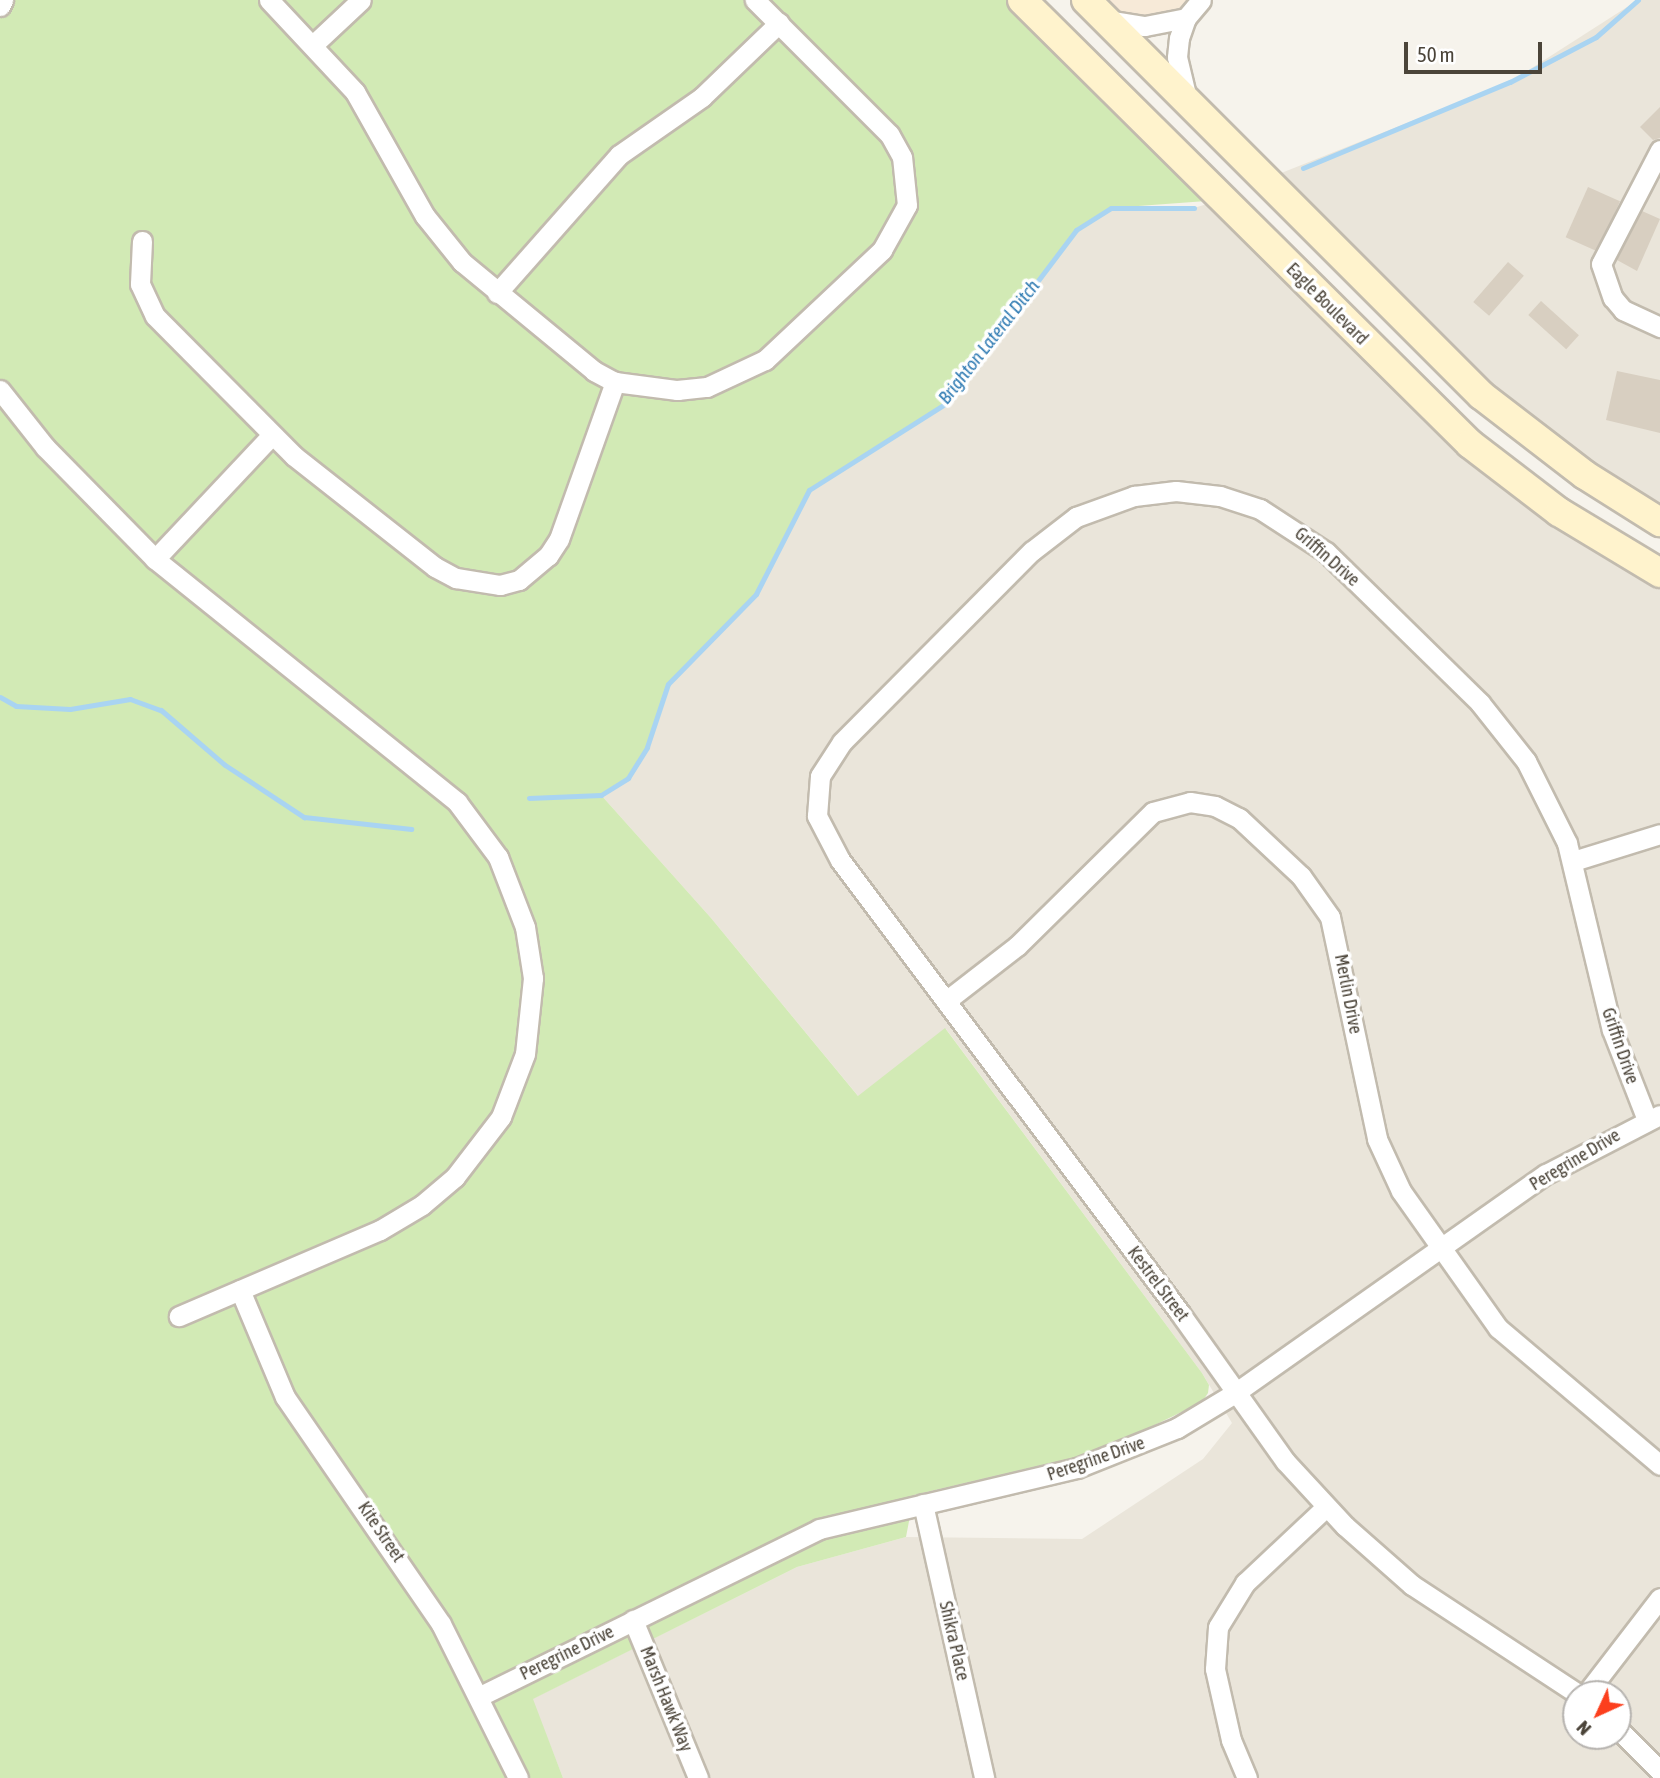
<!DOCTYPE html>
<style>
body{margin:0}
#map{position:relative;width:1660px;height:1778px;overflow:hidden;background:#f6f3ec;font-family:"Asap Condensed",sans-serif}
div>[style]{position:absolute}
.residential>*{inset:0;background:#eae5da}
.commercial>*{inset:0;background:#f7ead8}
.green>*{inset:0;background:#d2eab5}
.stream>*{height:5px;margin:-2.5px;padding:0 2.5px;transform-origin:2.5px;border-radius:2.5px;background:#a9d4f2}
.building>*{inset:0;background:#d8cfc1;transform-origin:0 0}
.roads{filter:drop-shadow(2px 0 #c2bbae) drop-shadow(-2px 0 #c2bbae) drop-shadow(0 2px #c2bbae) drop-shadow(0 -2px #c2bbae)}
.street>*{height:19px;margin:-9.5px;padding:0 9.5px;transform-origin:9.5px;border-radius:9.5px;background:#fff}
.secondary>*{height:28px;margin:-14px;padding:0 14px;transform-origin:14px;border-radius:14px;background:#fff3cd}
span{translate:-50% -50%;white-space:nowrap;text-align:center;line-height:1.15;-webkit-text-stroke:7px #fff;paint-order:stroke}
.street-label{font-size:18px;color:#4b4439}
.water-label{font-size:19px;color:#2e7ab2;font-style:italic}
.north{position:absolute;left:1562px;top:1680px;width:70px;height:70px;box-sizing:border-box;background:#fff;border:2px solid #b7b4b0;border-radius:50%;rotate:225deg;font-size:19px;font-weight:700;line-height:28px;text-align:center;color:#4b4439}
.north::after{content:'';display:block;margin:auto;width:24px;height:32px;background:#fc3f1d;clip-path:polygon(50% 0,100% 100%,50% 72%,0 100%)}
.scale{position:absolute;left:1404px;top:42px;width:138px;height:32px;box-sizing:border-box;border:4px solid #4b4439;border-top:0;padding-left:9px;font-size:21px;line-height:24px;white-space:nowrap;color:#4b4439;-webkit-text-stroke:5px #fff;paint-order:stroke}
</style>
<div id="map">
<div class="residential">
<div style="clip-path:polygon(1638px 0,1660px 0,1660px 522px,1585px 475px,1269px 178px,1510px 82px)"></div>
<div style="clip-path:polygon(evenodd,1220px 200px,1441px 417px,1660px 573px,1660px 1778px,563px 1778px,532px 1699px,797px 1567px,906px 1537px,1082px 1539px,1203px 1459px,1232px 1423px,1202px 1373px,946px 1029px,859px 1097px,711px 918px,601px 795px,628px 778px,647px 747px,668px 684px,756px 594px,809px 490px,965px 383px,994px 335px,1076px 230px,1111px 208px,1194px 208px,1220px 200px,1576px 1694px,1618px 1694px,1618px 1736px,1576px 1736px,1576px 1694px)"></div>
</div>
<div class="commercial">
<div style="clip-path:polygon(1086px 0,1201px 0,1145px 26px)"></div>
</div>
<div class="green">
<div style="clip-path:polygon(0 0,1020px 0,1220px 200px,1111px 208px,1076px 230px,945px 404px,809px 490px,756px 594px,668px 684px,647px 747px,628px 778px,601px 795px,711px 918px,858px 1096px,945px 1028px,1202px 1373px,1209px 1385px,1208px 1393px,1202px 1402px,1124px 1440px,1072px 1458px,914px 1495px,906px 1537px,797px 1567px,533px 1699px,563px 1778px,0 1778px)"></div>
</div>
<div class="stream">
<div style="left:1303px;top:168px;width:224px;rotate:-22.6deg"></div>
<div style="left:1510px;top:82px;width:97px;rotate:-27.6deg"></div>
<div style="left:1596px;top:37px;width:56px;rotate:-41.4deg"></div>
<div style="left:0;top:697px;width:18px;rotate:29deg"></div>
<div style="left:16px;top:706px;width:54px;rotate:3.2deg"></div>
<div style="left:70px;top:709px;width:61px;rotate:-9.5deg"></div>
<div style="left:130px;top:699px;width:33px;rotate:20deg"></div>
<div style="left:161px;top:710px;width:84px;rotate:40.7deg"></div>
<div style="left:225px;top:765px;width:95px;rotate:33.4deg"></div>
<div style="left:304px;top:817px;width:108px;rotate:6.4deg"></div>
<div style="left:529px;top:798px;width:72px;rotate:-2.4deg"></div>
<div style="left:601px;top:795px;width:32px;rotate:-32deg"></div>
<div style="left:628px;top:778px;width:36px;rotate:-58deg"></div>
<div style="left:647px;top:747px;width:66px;rotate:-71.6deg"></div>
<div style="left:668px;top:684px;width:126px;rotate:-45.6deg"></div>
<div style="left:756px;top:594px;width:117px;rotate:-63deg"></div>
<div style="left:809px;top:490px;width:161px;rotate:-32.3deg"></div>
<div style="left:945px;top:404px;width:218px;rotate:-53deg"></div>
<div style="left:1076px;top:230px;width:41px;rotate:-32.2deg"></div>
<div style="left:1111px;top:208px;width:83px"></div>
</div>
<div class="building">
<div style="clip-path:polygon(1660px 107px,1660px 138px,1653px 140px,1640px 127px)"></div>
<div style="left:1588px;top:187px;width:35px;height:55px;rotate:24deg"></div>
<div style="clip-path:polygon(1642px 211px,1660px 219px,1637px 271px,1617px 260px)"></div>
<div style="left:1508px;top:262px;width:21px;height:53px;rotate:41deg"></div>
<div style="left:1541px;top:301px;width:51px;height:19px;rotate:42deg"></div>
<div style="clip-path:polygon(1617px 371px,1660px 380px,1660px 433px,1606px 420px)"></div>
</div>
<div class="roads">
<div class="street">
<div style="left:269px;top:0;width:126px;rotate:46.9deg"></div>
<div style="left:355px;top:92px;width:142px;rotate:60.6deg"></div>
<div style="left:425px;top:216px;width:59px;rotate:51.2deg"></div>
<div style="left:462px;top:262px;width:171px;rotate:39.5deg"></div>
<div style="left:594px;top:371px;width:24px;rotate:28deg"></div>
<div style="left:615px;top:382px;width:63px;rotate:7.4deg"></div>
<div style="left:677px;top:390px;width:30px;rotate:-6deg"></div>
<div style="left:707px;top:387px;width:64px;rotate:-25deg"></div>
<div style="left:765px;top:360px;width:161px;rotate:-43.2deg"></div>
<div style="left:882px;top:250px;width:51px;rotate:-60.9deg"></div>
<div style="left:907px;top:205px;width:48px;rotate:-95.9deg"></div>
<div style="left:902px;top:157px;width:26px;rotate:-119deg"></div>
<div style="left:889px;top:134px;width:190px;rotate:-135deg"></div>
<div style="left:0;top:6px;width:7px;rotate:-63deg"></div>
<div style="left:1106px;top:20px;width:39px;rotate:9deg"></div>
<div style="left:1145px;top:26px;width:42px;rotate:-11deg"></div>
<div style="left:314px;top:44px;width:64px;rotate:-43.1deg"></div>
<div style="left:1187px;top:99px;width:43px;rotate:-103.4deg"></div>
<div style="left:1177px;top:57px;width:19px;rotate:-84deg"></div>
<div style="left:1179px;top:38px;width:21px;rotate:-71deg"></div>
<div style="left:1186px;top:18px;width:23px;rotate:-50deg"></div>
<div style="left:1660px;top:150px;width:128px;rotate:117.4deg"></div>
<div style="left:1601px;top:264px;width:36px;rotate:71deg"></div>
<div style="left:1613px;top:298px;width:16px;rotate:50deg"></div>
<div style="left:1623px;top:310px;width:41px;rotate:24.7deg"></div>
<div style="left:142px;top:241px;width:43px;rotate:92.7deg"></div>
<div style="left:140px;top:284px;width:35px;rotate:65deg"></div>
<div style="left:155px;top:316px;width:197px;rotate:45.2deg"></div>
<div style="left:294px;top:456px;width:179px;rotate:38.2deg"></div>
<div style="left:435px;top:567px;width:24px;rotate:28deg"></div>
<div style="left:456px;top:578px;width:45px;rotate:9deg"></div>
<div style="left:500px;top:585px;width:20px;rotate:-15deg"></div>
<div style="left:519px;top:580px;width:38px;rotate:-40deg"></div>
<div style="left:548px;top:556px;width:20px;rotate:-57deg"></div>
<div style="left:559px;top:539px;width:167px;rotate:-70.4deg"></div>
<div style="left:497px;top:293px;width:184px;rotate:-48.5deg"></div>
<div style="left:619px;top:155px;width:101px;rotate:-34.9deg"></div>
<div style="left:702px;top:97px;width:107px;rotate:-43.9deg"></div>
<div style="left:0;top:390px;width:73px;rotate:51.7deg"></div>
<div style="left:45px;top:447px;width:157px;rotate:45.5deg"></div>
<div style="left:155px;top:559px;width:388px;rotate:38.8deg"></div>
<div style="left:457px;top:802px;width:69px;rotate:53.3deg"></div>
<div style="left:498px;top:857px;width:75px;rotate:68.9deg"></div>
<div style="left:525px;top:927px;width:52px;rotate:81.1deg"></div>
<div style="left:533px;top:978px;width:76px;rotate:96deg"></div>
<div style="left:525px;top:1054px;width:67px;rotate:110.9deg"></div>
<div style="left:501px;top:1117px;width:76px;rotate:127.5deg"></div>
<div style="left:455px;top:1177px;width:43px;rotate:139.7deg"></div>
<div style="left:422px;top:1205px;width:49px;rotate:149.2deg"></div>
<div style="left:380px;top:1230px;width:219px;rotate:156.8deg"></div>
<div style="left:155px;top:559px;width:170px;rotate:-46.7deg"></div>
<div style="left:1573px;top:861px;width:91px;rotate:-17.2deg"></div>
<div style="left:946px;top:1001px;width:90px;rotate:-37.8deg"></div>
<div style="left:1017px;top:946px;width:191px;rotate:-44.6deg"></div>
<div style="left:1153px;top:812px;width:38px;rotate:-15deg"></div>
<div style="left:1190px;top:802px;width:25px;rotate:9deg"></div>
<div style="left:1215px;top:806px;width:27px;rotate:27deg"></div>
<div style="left:1239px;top:818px;width:85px;rotate:43.1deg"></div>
<div style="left:1301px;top:876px;width:50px;rotate:54.7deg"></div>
<div style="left:1330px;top:917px;width:227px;rotate:78deg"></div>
<div style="left:1377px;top:1139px;width:57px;rotate:65.2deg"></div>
<div style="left:1401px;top:1191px;width:168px;rotate:54.7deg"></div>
<div style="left:1498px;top:1328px;width:212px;rotate:40.2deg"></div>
<div style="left:240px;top:1290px;width:116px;rotate:67.2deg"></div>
<div style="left:285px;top:1397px;width:275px;rotate:55.5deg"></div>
<div style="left:441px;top:1624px;width:172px;rotate:63.4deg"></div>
<div style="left:923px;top:1504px;width:281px;rotate:77.4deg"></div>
<div style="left:633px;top:1620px;width:171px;rotate:67.6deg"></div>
<div style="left:1578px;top:1694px;width:199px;rotate:-146.7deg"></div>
<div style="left:1412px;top:1585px;width:89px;rotate:-138.6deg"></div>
<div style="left:1345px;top:1526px;width:88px;rotate:-132.7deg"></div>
<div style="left:1285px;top:1461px;width:181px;rotate:-125.4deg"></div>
<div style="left:1180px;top:1313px;width:566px;rotate:-126.89deg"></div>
<div style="left:840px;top:860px;width:50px;rotate:-117.6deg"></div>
<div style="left:817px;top:816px;width:40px;rotate:-85.7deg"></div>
<div style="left:820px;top:776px;width:40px;rotate:-57.1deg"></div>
<div style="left:842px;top:742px;width:269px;rotate:-45.2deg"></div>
<div style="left:1032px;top:551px;width:56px;rotate:-37.7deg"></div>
<div style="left:1076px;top:517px;width:62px;rotate:-19.9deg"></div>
<div style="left:1134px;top:496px;width:42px;rotate:-6.8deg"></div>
<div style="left:1176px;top:491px;width:44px;rotate:6.5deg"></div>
<div style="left:1220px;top:496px;width:42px;rotate:18deg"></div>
<div style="left:1260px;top:509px;width:79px;rotate:33.1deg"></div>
<div style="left:1326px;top:552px;width:216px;rotate:44.4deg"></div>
<div style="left:1480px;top:703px;width:74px;rotate:51.6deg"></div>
<div style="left:1526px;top:761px;width:92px;rotate:63.4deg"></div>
<div style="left:1567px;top:843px;width:192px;rotate:76.5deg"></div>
<div style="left:1612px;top:1030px;width:97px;rotate:68.7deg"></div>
<div style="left:1586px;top:1694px;width:121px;rotate:-52.4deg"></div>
<div style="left:480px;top:1696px;width:378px;rotate:-26.2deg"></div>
<div style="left:819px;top:1529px;width:265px;rotate:-13.3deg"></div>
<div style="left:1077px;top:1468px;width:108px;rotate:-21.8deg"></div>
<div style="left:1177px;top:1428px;width:68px;rotate:-31.1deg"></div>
<div style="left:1235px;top:1393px;width:380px;rotate:-35.2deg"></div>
<div style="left:1546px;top:1174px;width:128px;rotate:-27.4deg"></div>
<div style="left:1618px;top:1729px;width:59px;rotate:45deg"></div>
<div style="left:1247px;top:1778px;width:41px;rotate:-112.8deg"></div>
<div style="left:1231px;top:1740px;width:73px;rotate:-102.7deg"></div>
<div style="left:1215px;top:1669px;width:42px;rotate:-85.9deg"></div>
<div style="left:1218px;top:1627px;width:52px;rotate:-58.5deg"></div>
<div style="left:1245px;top:1583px;width:111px;rotate:-43.2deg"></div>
</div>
<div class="secondary">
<div style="left:1022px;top:0;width:631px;rotate:44.74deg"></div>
<div style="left:1470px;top:444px;width:112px;rotate:37.4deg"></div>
<div style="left:1559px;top:512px;width:118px;rotate:31.1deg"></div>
<div style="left:1086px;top:0;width:559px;rotate:45deg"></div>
<div style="left:1481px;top:395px;width:131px;rotate:37.6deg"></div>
<div style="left:1585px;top:475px;width:89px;rotate:32.1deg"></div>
</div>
</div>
<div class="street-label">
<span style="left:1327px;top:304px;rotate:45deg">Eagle Boulevard</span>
<span style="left:1327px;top:557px;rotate:41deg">Griffin Drive</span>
<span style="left:1348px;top:994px;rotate:79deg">Merlin Drive</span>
<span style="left:1620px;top:1046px;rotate:71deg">Griffin Drive</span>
<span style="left:1575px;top:1160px;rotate:-31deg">Peregrine Drive</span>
<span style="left:1158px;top:1284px;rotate:53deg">Kestrel Street</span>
<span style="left:1096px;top:1459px;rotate:-19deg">Peregrine Drive</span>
<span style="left:381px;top:1532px;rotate:56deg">Kite Street</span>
<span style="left:954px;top:1641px;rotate:77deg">Shikra Place</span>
<span style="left:567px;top:1653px;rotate:-26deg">Peregrine Drive</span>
<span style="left:666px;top:1699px;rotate:68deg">Marsh Hawk Way</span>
</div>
<div class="water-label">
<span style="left:989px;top:342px;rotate:-52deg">Brighton Lateral Ditch</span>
</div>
<div class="north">N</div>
<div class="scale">50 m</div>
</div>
